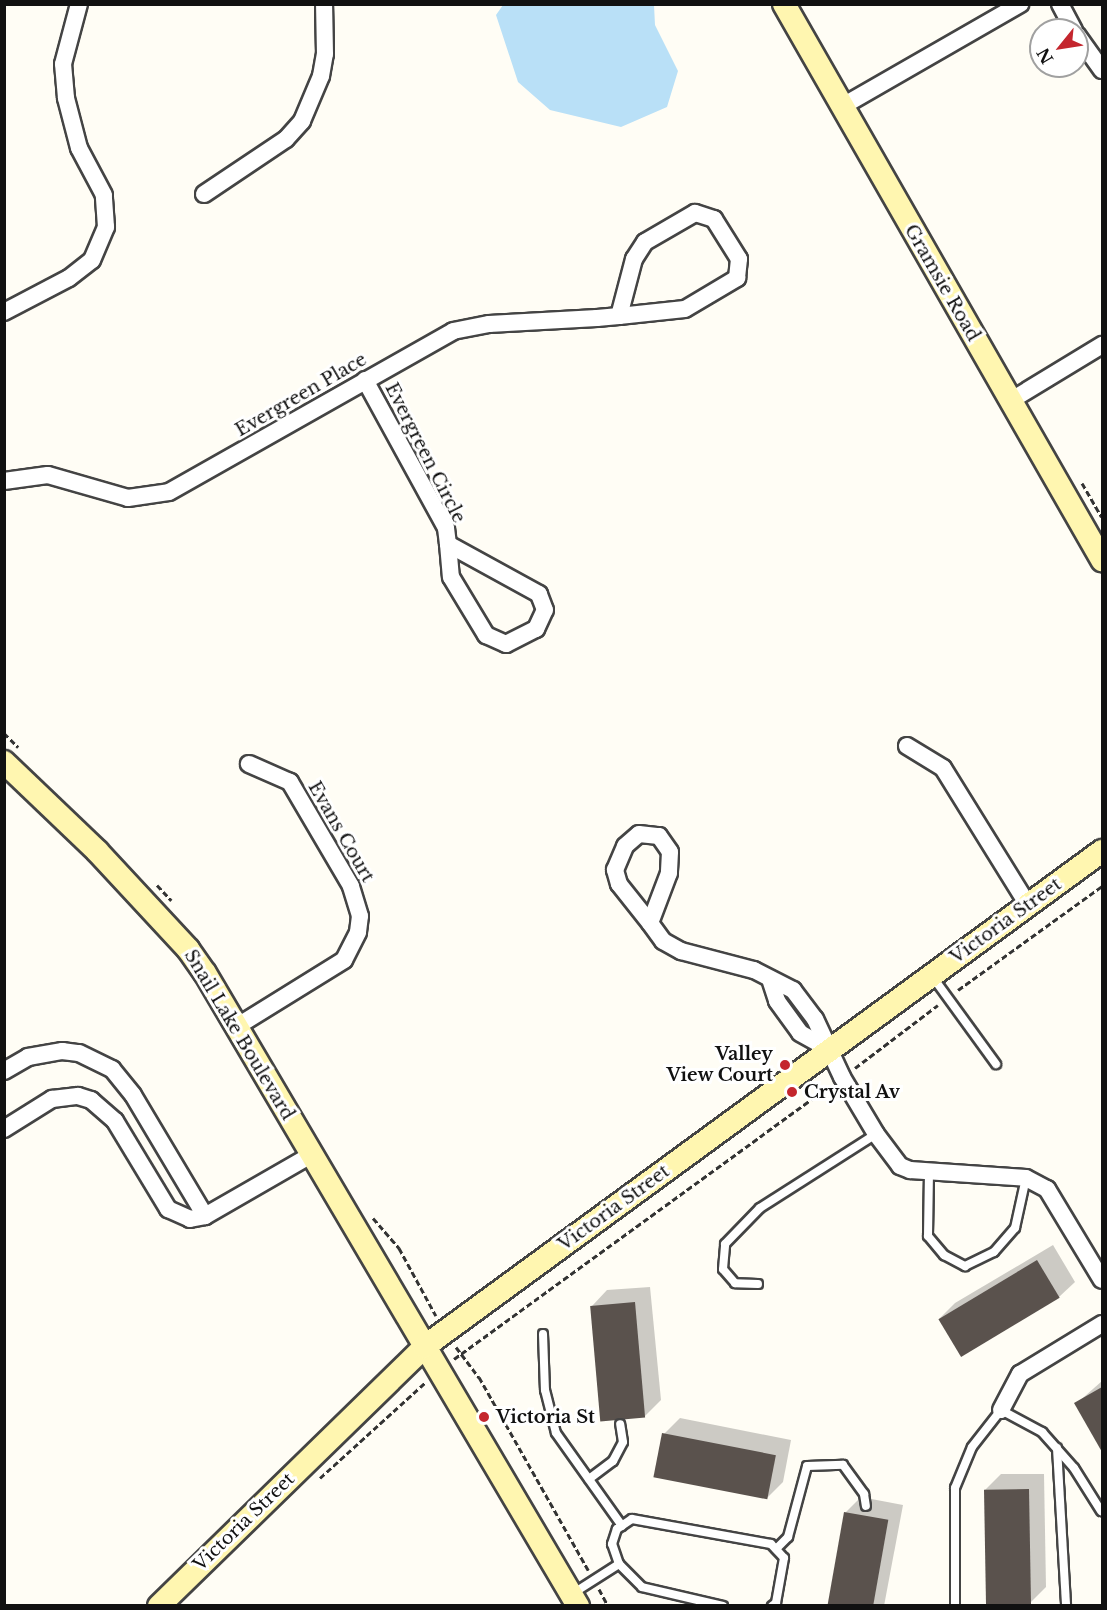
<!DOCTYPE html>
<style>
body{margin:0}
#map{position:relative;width:1107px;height:1610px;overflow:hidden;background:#fffdf5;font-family:"Libre Baskerville",serif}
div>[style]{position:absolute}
.water>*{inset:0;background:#b9e0f7}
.shadow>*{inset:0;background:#0003}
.building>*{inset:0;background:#5a524d;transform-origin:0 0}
.path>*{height:3px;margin-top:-1.5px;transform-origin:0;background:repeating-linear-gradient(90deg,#333 0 6px,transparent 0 9px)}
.roads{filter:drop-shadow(2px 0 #444) drop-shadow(-2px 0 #444) drop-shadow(0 2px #444) drop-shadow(0 -2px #444)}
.lane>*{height:8px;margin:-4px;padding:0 4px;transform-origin:4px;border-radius:4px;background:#fff}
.street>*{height:16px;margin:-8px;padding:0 8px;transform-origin:8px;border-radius:8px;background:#fff}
.secondary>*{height:22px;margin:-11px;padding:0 11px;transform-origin:11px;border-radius:11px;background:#fff6b0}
.dots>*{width:16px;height:16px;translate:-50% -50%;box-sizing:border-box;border:3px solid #fff;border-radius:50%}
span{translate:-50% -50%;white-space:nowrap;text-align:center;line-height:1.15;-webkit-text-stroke:6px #fff;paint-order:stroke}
.street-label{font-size:18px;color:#111}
.poi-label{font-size:18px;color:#111;font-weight:700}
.right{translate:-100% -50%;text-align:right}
.left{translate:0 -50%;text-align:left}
.frame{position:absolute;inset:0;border:6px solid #111;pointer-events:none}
.north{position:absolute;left:1029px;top:18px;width:60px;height:60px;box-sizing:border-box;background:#fff;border:2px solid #a0a0a0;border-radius:50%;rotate:240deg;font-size:16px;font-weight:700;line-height:24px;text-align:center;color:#111}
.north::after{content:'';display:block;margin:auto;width:21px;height:27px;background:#c4262e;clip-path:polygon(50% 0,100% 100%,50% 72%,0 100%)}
</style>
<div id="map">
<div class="water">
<div style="clip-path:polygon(503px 5px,654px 5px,655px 25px,678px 71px,667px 107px,621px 127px,550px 110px,518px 82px,496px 15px)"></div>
</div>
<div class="shadow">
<div style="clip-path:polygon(1053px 1245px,1075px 1282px,1059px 1297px,939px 1319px,955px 1303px)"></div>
<div style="clip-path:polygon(650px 1287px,661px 1400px,645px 1416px,592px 1306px,607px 1290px)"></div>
<div style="clip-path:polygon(1102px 1381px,1102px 1449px,1076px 1404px)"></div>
<div style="clip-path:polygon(680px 1418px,791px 1440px,783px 1482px,767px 1498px,664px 1434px)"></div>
<div style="clip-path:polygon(1001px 1474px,1044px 1474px,1046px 1587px,1030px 1603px,985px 1490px)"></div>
<div style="clip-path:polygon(861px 1497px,903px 1505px,884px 1606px,828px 1606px,845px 1513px)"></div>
</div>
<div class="building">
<div style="left:1037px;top:1260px;width:44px;height:115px;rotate:59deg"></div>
<div style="left:635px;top:1302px;width:116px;height:45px;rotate:85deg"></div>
<div style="clip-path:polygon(1102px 1387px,1102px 1452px,1074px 1403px)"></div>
<div style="left:662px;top:1433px;width:116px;height:45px;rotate:11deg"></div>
<div style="left:1029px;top:1489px;width:116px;height:45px;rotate:89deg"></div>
<div style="left:844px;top:1512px;width:45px;height:96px;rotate:10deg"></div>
</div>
<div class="path">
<div style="left:1082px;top:483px;width:39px;rotate:60deg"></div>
<div style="left:4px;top:733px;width:20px;rotate:45deg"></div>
<div style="left:157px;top:885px;width:21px;rotate:47deg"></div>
<div style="left:958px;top:990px;width:178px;rotate:-35.8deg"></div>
<div style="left:855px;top:1068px;width:104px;rotate:-37.2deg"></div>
<div style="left:373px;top:1218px;width:40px;rotate:49deg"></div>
<div style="left:399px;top:1248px;width:77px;rotate:61.4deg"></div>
<div style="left:456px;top:1347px;width:38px;rotate:53deg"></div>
<div style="left:479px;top:1377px;width:222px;rotate:60.5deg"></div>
<div style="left:454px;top:1359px;width:465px;rotate:-36deg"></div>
<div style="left:320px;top:1478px;width:143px;rotate:-42.2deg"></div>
<div style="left:599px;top:1589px;width:19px;rotate:62deg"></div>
</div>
<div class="roads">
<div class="lane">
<div style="left:932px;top:976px;width:109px;rotate:54deg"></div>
<div style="left:929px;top:1172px;width:64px;rotate:90.9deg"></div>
<div style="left:928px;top:1236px;width:25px;rotate:50deg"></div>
<div style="left:944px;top:1255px;width:24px;rotate:28deg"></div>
<div style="left:965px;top:1266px;width:32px;rotate:-26deg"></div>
<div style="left:994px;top:1252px;width:32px;rotate:-49deg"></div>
<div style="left:1015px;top:1228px;width:51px;rotate:-77.6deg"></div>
<div style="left:758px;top:1284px;width:23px;rotate:-178deg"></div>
<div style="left:735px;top:1283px;width:18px;rotate:-131deg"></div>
<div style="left:723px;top:1269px;width:25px;rotate:-85deg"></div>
<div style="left:725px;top:1244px;width:50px;rotate:-45.8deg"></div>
<div style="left:760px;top:1208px;width:138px;rotate:-32.5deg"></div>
<div style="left:543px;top:1334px;width:56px;rotate:88deg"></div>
<div style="left:545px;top:1390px;width:44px;rotate:75.7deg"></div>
<div style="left:556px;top:1433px;width:114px;rotate:54.6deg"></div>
<div style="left:1057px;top:1448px;width:158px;rotate:86.7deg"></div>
<div style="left:589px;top:1479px;width:30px;rotate:-37deg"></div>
<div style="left:613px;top:1461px;width:21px;rotate:-62deg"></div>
<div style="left:623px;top:1442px;width:18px;rotate:-99deg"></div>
<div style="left:776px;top:1549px;width:17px;rotate:-45deg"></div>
<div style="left:788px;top:1537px;width:73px;rotate:-75deg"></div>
<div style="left:807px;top:1466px;width:36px;rotate:-2deg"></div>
<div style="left:843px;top:1465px;width:36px;rotate:54deg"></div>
<div style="left:864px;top:1494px;width:12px;rotate:81deg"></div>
<div style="left:572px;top:1594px;width:56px;rotate:-32.6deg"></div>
<div style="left:723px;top:1606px;width:83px;rotate:-166.8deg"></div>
<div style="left:642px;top:1587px;width:33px;rotate:-135deg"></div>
<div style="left:619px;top:1564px;width:21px;rotate:-109deg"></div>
<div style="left:612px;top:1544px;width:16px;rotate:-72deg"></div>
<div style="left:617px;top:1529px;width:18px;rotate:-34deg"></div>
<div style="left:632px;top:1519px;width:141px;rotate:10.2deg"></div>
<div style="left:771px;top:1544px;width:19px;rotate:47deg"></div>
<div style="left:784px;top:1558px;width:46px;rotate:100.1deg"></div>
<div style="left:776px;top:1603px;width:5px;rotate:143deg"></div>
<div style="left:955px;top:1606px;width:118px;rotate:-90deg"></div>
<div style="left:955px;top:1488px;width:44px;rotate:-67.5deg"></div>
<div style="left:972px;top:1447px;width:47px;rotate:-51.9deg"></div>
<div style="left:1001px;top:1410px;width:47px;rotate:28.2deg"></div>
<div style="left:1042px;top:1432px;width:48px;rotate:48.4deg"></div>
<div style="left:1074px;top:1468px;width:51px;rotate:57.9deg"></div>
</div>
<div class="street">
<div style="left:1060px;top:4px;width:30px;rotate:62deg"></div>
<div style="left:1077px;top:35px;width:43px;rotate:54.5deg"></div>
<div style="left:841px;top:107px;width:207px;rotate:-29.9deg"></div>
<div style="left:204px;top:194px;width:99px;rotate:-33.9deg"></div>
<div style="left:286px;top:139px;width:24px;rotate:-48deg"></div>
<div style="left:302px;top:121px;width:49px;rotate:-67.1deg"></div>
<div style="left:321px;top:76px;width:22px;rotate:-80deg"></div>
<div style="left:325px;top:54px;width:50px;rotate:-91.1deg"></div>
<div style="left:4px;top:312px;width:73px;rotate:-27.6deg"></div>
<div style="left:69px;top:278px;width:29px;rotate:-38deg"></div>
<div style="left:92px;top:260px;width:36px;rotate:-67deg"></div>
<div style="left:106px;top:227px;width:32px;rotate:-94deg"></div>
<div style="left:104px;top:195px;width:53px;rotate:-118deg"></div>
<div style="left:79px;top:148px;width:52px;rotate:-104.6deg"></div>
<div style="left:66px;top:98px;width:34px;rotate:-95deg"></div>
<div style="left:63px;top:64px;width:62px;rotate:-75.1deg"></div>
<div style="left:365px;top:380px;width:169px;rotate:61.3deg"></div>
<div style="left:446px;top:528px;width:16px;rotate:83deg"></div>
<div style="left:448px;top:544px;width:33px;rotate:85deg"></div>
<div style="left:451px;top:577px;width:68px;rotate:58.9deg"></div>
<div style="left:486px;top:635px;width:22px;rotate:24deg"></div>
<div style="left:506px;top:644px;width:34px;rotate:-27deg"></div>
<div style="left:536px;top:629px;width:21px;rotate:-65deg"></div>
<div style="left:545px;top:610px;width:17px;rotate:-111deg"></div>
<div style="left:539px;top:594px;width:104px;rotate:-151.2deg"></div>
<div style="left:1010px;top:401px;width:108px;rotate:-31.3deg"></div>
<div style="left:4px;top:481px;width:44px;rotate:-7.8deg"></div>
<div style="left:48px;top:475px;width:83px;rotate:16deg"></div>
<div style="left:128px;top:498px;width:41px;rotate:-8.3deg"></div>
<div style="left:169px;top:492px;width:326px;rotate:-29.5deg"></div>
<div style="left:453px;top:331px;width:37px;rotate:-11deg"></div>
<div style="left:489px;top:324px;width:108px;rotate:-3.2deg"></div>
<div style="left:597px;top:318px;width:22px;rotate:-5deg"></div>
<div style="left:619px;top:316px;width:66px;rotate:-6.1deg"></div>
<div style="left:685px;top:309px;width:61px;rotate:-30.8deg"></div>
<div style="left:737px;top:278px;width:19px;rotate:-84deg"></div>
<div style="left:739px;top:259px;width:47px;rotate:-122deg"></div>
<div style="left:714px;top:219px;width:20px;rotate:-162deg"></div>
<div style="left:695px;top:213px;width:58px;rotate:149.9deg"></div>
<div style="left:645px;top:242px;width:20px;rotate:123deg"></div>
<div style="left:634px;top:259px;width:59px;rotate:104.7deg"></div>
<div style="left:907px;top:746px;width:42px;rotate:31.4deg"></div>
<div style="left:943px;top:768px;width:161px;rotate:58.2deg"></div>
<div style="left:650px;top:923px;width:50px;rotate:-128.5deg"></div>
<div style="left:619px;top:884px;width:15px;rotate:-106deg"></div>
<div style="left:615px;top:870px;width:26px;rotate:-67deg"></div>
<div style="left:625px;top:846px;width:18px;rotate:-41deg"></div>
<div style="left:639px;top:834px;width:20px;rotate:6deg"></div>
<div style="left:659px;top:836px;width:19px;rotate:55deg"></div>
<div style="left:670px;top:852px;width:21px;rotate:93deg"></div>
<div style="left:669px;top:873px;width:53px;rotate:110.8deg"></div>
<div style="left:650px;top:923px;width:22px;rotate:54deg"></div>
<div style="left:663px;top:941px;width:21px;rotate:29deg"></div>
<div style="left:681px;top:951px;width:75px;rotate:14.6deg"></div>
<div style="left:754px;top:970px;width:44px;rotate:27.1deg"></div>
<div style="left:793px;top:990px;width:36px;rotate:53deg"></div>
<div style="left:815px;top:1019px;width:64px;rotate:65deg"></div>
<div style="left:842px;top:1077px;width:66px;rotate:59.2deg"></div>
<div style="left:876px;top:1134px;width:40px;rotate:53deg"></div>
<div style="left:900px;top:1166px;width:11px;rotate:22deg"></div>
<div style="left:910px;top:1170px;width:116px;rotate:3.9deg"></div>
<div style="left:1026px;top:1178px;width:24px;rotate:28deg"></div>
<div style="left:1047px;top:1189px;width:106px;rotate:58.9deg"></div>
<div style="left:770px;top:979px;width:23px;rotate:72deg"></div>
<div style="left:777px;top:1001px;width:39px;rotate:54deg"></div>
<div style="left:800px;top:1033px;width:33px;rotate:29deg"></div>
<div style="left:236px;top:1027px;width:127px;rotate:-31.8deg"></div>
<div style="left:344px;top:960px;width:31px;rotate:-63deg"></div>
<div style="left:358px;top:932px;width:16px;rotate:-83deg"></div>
<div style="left:360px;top:916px;width:31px;rotate:-107deg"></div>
<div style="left:351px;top:886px;width:121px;rotate:-120.4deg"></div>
<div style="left:290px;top:782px;width:45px;rotate:-156.3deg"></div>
<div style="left:4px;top:1071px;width:28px;rotate:-30deg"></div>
<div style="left:28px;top:1057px;width:35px;rotate:-10deg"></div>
<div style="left:62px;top:1051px;width:17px;rotate:7deg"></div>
<div style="left:79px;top:1053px;width:37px;rotate:26deg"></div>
<div style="left:112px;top:1069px;width:33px;rotate:51deg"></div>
<div style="left:133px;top:1095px;width:141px;rotate:59.2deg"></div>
<div style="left:4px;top:1129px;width:57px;rotate:-32deg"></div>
<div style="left:52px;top:1099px;width:26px;rotate:-7deg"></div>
<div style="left:78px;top:1096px;width:14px;rotate:17deg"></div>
<div style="left:91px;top:1100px;width:32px;rotate:41deg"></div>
<div style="left:115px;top:1121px;width:103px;rotate:58.9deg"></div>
<div style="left:168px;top:1209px;width:24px;rotate:24deg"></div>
<div style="left:190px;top:1219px;width:15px;rotate:-11deg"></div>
<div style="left:205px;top:1216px;width:122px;rotate:-29.9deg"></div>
<div style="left:1001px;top:1410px;width:41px;rotate:-62.2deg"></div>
<div style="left:1020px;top:1374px;width:96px;rotate:-31.4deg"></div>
</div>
<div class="secondary">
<div style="left:784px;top:4px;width:641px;rotate:60.23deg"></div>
<div style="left:4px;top:762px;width:129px;rotate:43.7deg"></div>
<div style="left:97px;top:851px;width:134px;rotate:47.1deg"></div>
<div style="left:188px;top:949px;width:29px;rotate:55deg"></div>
<div style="left:205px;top:973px;width:735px;rotate:59.49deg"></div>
<div style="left:159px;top:1606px;width:371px;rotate:-44.3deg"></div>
<div style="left:424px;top:1347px;width:840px;rotate:-36.19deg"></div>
</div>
</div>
<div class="dots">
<div style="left:785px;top:1065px;background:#c4262e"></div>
<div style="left:792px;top:1092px;background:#c4262e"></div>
<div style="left:484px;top:1417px;background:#c4262e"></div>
</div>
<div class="street-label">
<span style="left:942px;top:283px;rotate:60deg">Gramsie Road</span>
<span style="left:301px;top:395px;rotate:-30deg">Evergreen Place</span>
<span style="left:425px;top:453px;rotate:63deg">Evergreen Circle</span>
<span style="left:341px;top:832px;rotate:60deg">Evans Court</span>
<span style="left:1006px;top:921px;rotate:-36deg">Victoria Street</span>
<span style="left:239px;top:1035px;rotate:59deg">Snail Lake Boulevard</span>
<span style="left:614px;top:1208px;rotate:-36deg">Victoria Street</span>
<span style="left:244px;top:1522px;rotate:-44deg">Victoria Street</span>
</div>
<div class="poi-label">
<span class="right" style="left:773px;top:1065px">Valley<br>View Court</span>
<span class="left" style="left:804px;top:1092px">Crystal Av</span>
<span class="left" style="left:496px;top:1417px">Victoria St</span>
</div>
<div class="frame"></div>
<div class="north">N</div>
</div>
